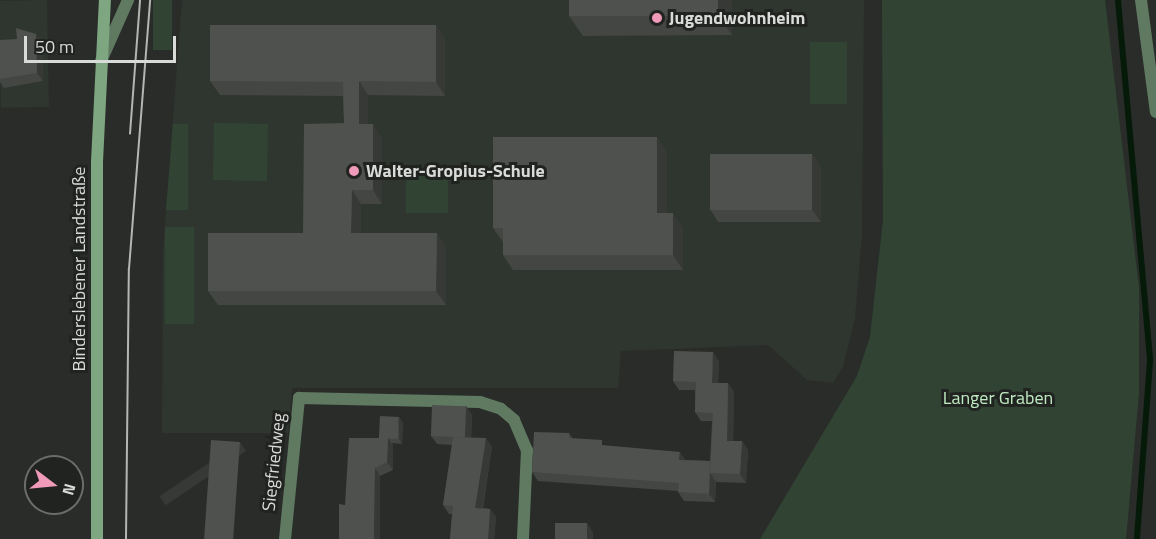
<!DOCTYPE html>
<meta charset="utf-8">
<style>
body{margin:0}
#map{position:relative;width:1156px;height:539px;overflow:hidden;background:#2a2c2a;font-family:"Titillium Web",sans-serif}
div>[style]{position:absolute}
.built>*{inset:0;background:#2f362f;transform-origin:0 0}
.green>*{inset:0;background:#314433;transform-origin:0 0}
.stream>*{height:6px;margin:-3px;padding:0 3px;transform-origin:3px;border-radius:3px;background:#061a09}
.minor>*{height:12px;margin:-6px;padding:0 6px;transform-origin:6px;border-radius:6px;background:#607a62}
.secondary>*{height:12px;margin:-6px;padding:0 6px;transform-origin:6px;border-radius:6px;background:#7da681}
.tram>*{height:1.5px;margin:-0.75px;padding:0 0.75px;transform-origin:0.75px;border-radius:0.75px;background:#b4b6b4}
.wall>*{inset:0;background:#434643}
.shaded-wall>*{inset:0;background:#373937;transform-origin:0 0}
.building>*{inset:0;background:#4e514e;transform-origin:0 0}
.dots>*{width:16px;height:16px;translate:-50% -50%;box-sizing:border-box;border:3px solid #202320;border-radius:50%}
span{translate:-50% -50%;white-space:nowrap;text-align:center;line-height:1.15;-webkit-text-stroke:6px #202320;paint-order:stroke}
.poi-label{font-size:18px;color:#d9dbd9;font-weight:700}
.left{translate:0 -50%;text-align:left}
.street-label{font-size:18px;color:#d9dbd9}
.park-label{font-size:18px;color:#bfecc2}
.north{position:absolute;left:24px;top:455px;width:60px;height:60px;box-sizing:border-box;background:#202320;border:2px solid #6a6d6a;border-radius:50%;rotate:106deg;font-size:16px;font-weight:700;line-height:24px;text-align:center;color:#d9dbd9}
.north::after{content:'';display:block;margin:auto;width:21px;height:27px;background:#ef9ab8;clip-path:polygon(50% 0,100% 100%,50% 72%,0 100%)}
.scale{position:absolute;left:24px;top:36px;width:152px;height:27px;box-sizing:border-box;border:3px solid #d9dbd9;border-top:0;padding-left:8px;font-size:18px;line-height:21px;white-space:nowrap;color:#d9dbd9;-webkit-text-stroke:4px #202320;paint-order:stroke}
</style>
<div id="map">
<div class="built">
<div style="left:47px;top:0;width:107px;height:48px;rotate:89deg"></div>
<div style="clip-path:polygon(182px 0,864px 0,862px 235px,855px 318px,843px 367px,833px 383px,807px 380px,768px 345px,621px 351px,618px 388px,292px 388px,288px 433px,162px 433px,163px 252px)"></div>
</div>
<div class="green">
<div style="left:153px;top:0;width:19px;height:50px"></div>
<div style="clip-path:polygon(882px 0,1105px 0,1139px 288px,1139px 393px,1126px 539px,760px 539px,857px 376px,870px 337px,883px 220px)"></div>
<div style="left:810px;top:42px;width:37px;height:62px"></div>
<div style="left:214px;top:123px;width:54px;height:57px;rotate:1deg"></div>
<div style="clip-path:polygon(173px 124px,188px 124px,188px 210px,166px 210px)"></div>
<div style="left:406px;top:171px;width:42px;height:42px"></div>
<div style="left:165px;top:227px;width:29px;height:97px"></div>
</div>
<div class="stream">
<div style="left:1118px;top:0;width:362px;rotate:84.9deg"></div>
<div style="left:1150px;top:361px;width:178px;rotate:94.2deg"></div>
</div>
<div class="minor">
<div style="left:1141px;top:0;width:113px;rotate:82.4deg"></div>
<div style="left:101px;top:61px;width:67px;rotate:-66.1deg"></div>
<div style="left:285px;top:539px;width:142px;rotate:-84.3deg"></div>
<div style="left:299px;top:398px;width:181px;rotate:1.3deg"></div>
<div style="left:480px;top:402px;width:22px;rotate:18deg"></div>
<div style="left:501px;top:409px;width:17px;rotate:40deg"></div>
<div style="left:514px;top:420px;width:33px;rotate:67deg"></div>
<div style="left:527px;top:450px;width:89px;rotate:92.6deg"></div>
</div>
<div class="secondary">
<div style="left:97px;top:539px;width:377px;rotate:-90deg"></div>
<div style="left:97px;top:162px;width:162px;rotate:-87.2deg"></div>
</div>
<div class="tram">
<div style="left:130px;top:134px;width:134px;rotate:-85.7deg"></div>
<div style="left:126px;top:539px;width:270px;rotate:-89.4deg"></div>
<div style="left:129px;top:269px;width:270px;rotate:-85.5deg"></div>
</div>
<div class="wall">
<div style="clip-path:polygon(732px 0,732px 35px,583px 36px,569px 16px)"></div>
<div style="clip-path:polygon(436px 25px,445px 39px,445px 96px,368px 95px,368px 124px,382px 138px,382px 204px,361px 204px,361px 233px,446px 247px,446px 305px,218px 305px,208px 291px,303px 233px,344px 123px,343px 96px,220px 95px,210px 81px)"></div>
<div style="clip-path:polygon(0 40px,42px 43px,43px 81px,4px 88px,0 82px)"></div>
<div style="clip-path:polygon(667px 152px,667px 213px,683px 228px,683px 270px,513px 270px,503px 255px,503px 242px,493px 228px)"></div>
<div style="clip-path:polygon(812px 154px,821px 167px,821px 222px,718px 222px,710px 209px)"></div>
<div style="clip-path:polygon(719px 361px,718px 383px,728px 383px,734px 392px,733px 441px,742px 441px,748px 450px,746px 483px,716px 482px,715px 502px,684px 501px,678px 492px,678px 491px,538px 481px,532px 472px,569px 433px,573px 439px,606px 446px,685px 460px,710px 461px,712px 421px,701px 421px,695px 412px,695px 390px,679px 390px,673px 381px)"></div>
<div style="clip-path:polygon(466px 406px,472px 415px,471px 438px,492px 447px,483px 508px,490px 509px,496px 517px,494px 539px,450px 539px,452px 514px,449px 514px,443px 505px,452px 445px,437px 444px,431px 436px)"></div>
<div style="clip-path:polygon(403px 422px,402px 444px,392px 443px,393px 446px,393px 470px,380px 476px,345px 505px,379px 438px)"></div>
</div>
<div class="shaded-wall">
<div style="clip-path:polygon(718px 0,732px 0,732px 35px,718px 15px)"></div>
<div style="clip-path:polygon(436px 25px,445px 39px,445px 96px,436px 82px)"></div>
<div style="clip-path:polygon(36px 34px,42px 43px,43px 81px,37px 73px)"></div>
<div style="clip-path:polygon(359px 81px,368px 95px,368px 138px,359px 124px)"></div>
<div style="clip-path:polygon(373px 124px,382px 138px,382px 204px,373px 190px)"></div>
<div style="clip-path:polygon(657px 137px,667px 152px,667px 228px,657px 213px)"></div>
<div style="clip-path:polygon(812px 154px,821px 167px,821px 222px,812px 210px)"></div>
<div style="clip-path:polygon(352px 190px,361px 204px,361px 247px,351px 233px)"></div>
<div style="clip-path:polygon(673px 213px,683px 228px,683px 270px,673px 255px)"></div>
<div style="clip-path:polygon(437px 233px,446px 247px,446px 305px,436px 291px)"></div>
<div style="clip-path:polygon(713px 352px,719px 361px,718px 391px,712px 383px)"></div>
<div style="clip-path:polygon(728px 383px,734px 392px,733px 449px,727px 441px)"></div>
<div style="clip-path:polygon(466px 406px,472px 415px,471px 445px,465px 437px)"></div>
<div style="clip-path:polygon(399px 417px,403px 422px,402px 444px,399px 439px)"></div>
<div style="clip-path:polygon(388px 438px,393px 446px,393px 470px,387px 462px)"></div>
<div style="clip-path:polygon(486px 438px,492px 447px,481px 516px,475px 508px)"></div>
<div style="clip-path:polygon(742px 441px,748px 450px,746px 483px,740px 474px)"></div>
<div style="left:240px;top:442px;width:11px;height:97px;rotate:56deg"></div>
<div style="clip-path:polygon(680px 452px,686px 461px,679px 460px)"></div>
<div style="clip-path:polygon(375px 468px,380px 476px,380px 539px,374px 539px)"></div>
<div style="clip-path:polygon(710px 473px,716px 482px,715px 502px,709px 494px)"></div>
<div style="clip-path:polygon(490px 509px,496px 517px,494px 539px,488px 539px)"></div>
<div style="clip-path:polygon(587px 523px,593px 532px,593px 539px,587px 539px)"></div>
</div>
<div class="building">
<div style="left:569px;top:0;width:149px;height:16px"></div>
<div style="clip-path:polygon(210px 25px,436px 25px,436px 82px,359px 81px,359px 124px,373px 124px,373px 190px,352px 190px,351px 233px,437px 233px,436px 291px,208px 291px,208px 233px,303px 233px,304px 124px,344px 123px,343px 82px,210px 81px)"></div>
<div style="clip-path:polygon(16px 28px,36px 34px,37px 73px,0 79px,0 40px,17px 39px)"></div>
<div style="clip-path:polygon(493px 137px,657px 137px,657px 213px,673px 213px,673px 255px,503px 255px,503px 228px,493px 228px)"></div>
<div style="left:812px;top:154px;width:56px;height:102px;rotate:90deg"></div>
<div style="clip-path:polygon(674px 351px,713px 352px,712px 383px,728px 383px,727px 441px,742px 441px,740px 474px,710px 473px,713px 413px,695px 412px,696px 382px,673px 381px)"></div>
<div style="left:432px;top:405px;width:34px;height:31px;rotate:2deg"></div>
<div style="left:380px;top:416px;width:19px;height:22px;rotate:3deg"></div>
<div style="clip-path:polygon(534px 432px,569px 433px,569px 438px,602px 440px,602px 445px,680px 452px,679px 460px,710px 461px,709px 494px,678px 492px,679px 483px,532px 472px)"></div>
<div style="clip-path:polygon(453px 437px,486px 438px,475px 508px,490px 509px,488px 539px,450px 539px,453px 506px,443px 505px)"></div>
<div style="clip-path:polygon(349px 438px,388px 438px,387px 462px,375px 468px,374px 539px,339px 539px,339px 504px,345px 505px)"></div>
<div style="left:211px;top:440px;width:29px;height:99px;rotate:4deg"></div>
<div style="left:555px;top:523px;width:32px;height:16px"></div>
</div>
<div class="dots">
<div style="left:657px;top:18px;background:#ef9ab8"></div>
<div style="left:354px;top:171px;background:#ef9ab8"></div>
</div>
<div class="poi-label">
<span class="left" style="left:669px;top:18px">Jugendwohnheim</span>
<span class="left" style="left:366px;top:171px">Walter-Gropius-Schule</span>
</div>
<div class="street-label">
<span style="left:79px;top:269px;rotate:-90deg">Binderslebener Landstraße</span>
<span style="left:274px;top:462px;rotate:-84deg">Siegfriedweg</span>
</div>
<div class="park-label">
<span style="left:998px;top:398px">Langer Graben</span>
</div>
<div class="north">N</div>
<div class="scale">50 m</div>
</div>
